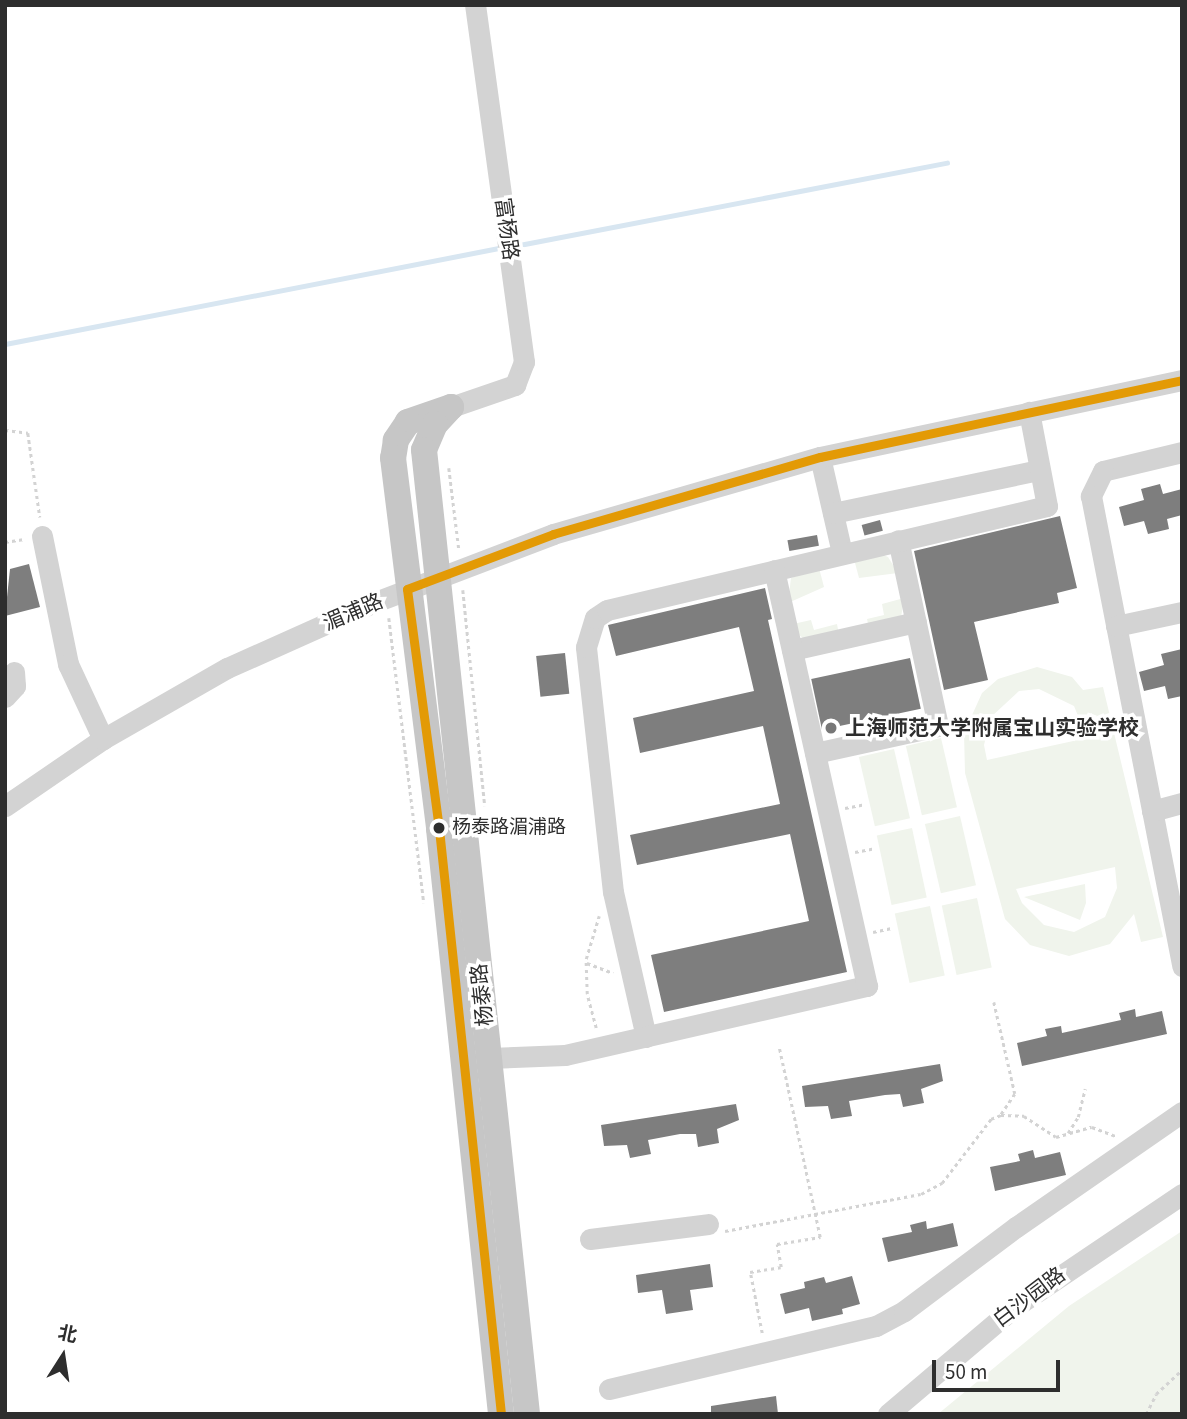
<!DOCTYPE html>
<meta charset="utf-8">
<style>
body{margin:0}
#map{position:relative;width:1187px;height:1419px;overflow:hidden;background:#fff;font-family:"Source Sans 3","Noto Sans SC",sans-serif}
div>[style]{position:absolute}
.green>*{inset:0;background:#f0f4ec;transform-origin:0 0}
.stream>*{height:5px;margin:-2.5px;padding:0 2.5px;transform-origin:2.5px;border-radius:2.5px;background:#d8e6f1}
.building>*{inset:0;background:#7e7e7e;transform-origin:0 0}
.path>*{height:2.5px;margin-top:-1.25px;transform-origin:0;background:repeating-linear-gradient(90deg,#d3d3d3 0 3.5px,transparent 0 7px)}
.minor>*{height:21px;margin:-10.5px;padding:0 10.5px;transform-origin:10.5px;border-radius:10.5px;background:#d3d3d3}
.major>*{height:26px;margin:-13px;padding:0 13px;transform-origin:13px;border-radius:13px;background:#c6c6c6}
.bus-1>*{height:9px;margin:-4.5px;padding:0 4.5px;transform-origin:4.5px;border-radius:4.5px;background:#e39a05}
.dots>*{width:19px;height:19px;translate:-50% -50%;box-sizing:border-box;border:4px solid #fff;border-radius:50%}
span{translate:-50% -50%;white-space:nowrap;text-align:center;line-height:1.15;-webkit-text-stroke:7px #fff;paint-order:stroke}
.bus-label{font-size:19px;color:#2e2e2e}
.left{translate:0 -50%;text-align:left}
.street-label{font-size:21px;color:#2e2e2e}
.poi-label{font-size:21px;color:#2e2e2e;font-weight:700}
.frame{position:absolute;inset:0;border:7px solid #2e2e2e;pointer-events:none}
.north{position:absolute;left:28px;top:1321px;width:70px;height:70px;-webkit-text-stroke:5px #fff;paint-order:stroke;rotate:12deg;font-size:19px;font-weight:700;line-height:28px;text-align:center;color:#2e2e2e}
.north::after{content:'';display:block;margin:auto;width:24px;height:32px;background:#2e2e2e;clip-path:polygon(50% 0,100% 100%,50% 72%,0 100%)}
.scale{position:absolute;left:932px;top:1360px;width:128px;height:32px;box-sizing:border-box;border:4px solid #2e2e2e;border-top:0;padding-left:9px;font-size:21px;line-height:24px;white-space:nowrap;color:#2e2e2e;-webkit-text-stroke:5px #fff;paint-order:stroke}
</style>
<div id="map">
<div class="green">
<div style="clip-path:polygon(879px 553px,888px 557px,898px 573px,859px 578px,854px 559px)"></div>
<div style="clip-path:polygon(819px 568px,824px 587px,788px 603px,791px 578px)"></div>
<div style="clip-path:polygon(904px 598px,901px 618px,869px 628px,867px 619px,884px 615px,882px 604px)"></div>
<div style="clip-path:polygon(811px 620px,814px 630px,837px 624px,839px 635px,803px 638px,795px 632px,793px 624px)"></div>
<div style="clip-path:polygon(evenodd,1037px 667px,1072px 677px,1083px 690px,1103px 687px,1163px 937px,1141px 942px,1134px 914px,1110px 944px,1069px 956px,1030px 945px,1005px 919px,965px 773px,964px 733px,982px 693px,998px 679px,1037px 667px,1039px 689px,1074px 706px,1087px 738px,987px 760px,984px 745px,991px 717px,1019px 691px,1039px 689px,1037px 667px,1115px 867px,1117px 888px,1105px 917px,1074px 932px,1044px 925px,1022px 903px,1016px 889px,1115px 867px)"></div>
<div style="left:941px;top:738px;width:71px;height:36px;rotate:77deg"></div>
<div style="left:894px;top:749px;width:71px;height:36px;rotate:77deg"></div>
<div style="left:960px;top:816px;width:71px;height:36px;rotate:77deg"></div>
<div style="left:912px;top:828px;width:71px;height:36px;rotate:78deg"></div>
<div style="clip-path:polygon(1085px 884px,1086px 903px,1080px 920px,1024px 897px)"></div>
<div style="left:977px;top:898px;width:71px;height:36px;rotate:78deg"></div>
<div style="left:930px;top:906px;width:71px;height:36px;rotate:78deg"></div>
<div style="clip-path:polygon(1182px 1231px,1182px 1414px,938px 1414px,1069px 1306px)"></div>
</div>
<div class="stream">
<div style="left:514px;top:246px;width:441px;rotate:-10.9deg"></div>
<div style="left:5px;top:344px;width:508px;rotate:-11deg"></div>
</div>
<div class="building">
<div style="clip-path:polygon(1160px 484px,1163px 494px,1182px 489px,1182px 515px,1167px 519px,1169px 529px,1148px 534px,1144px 521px,1124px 526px,1119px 507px,1144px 500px,1141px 489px)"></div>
<div style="clip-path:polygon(1060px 516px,1077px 588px,1057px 593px,1059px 603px,974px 622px,988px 680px,944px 690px,914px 551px)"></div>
<div style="left:880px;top:520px;width:11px;height:19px;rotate:75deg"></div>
<div style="left:817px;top:535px;width:11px;height:30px;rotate:80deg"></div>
<div style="clip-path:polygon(29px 564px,40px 607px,5px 616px,10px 569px)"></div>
<div style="clip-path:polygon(765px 588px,772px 619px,768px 620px,847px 972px,664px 1012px,651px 955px,809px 921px,790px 834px,637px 865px,630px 835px,780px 804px,763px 726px,640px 753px,633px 718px,754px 691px,739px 627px,616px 656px,608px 625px)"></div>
<div style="clip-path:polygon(1182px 649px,1182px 696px,1168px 699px,1165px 686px,1144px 691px,1139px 672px,1164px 665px,1161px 654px)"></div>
<div style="left:565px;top:653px;width:41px;height:29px;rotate:84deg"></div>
<div style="left:910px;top:658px;width:52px;height:101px;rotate:78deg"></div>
<div style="clip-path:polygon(1135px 1009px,1136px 1017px,1162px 1011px,1167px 1034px,1022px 1066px,1017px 1043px,1047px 1036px,1045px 1029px,1061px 1026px,1062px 1033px,1121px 1020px,1119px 1013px)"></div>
<div style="clip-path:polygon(940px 1064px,943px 1081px,921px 1089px,924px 1103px,903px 1107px,900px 1094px,885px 1095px,849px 1101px,852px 1116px,831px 1119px,828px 1106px,805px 1107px,802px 1086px)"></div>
<div style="clip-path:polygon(736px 1104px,739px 1120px,717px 1129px,719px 1143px,698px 1147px,696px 1134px,680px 1134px,648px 1140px,651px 1154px,630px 1158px,627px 1145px,604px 1146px,601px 1125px)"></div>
<div style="clip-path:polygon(1033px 1150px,1035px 1158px,1060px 1152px,1066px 1175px,995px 1191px,990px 1167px,1020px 1161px,1018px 1154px)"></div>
<div style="clip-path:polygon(926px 1221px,927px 1229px,953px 1223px,958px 1246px,888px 1262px,882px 1238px,912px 1232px,910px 1225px)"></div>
<div style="clip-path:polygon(710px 1264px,713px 1287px,690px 1290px,693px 1310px,666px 1314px,662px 1290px,638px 1293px,636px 1275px)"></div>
<div style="clip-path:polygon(852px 1276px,860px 1304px,842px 1309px,843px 1314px,812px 1321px,809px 1308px,785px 1314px,780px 1294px,805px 1288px,804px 1282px,824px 1277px,826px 1283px)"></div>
<div style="clip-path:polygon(776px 1396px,778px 1414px,711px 1414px,711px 1406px)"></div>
</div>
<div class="path">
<div style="left:5px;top:430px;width:23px;rotate:7deg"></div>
<div style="left:28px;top:433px;width:85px;rotate:81.9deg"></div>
<div style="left:449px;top:468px;width:82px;rotate:83deg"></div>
<div style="left:5px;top:542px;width:18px;rotate:-9deg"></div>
<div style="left:463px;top:590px;width:217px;rotate:84.2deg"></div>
<div style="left:389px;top:618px;width:287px;rotate:83deg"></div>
<div style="left:845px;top:808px;width:20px;rotate:-11deg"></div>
<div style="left:855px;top:852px;width:20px;rotate:-11deg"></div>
<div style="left:873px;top:932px;width:19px;rotate:-12deg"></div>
<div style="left:587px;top:963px;width:28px;rotate:21deg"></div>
<div style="left:994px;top:1002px;width:94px;rotate:77.1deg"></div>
<div style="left:1015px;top:1094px;width:25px;rotate:124deg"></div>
<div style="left:596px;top:1028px;width:35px;rotate:-105deg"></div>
<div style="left:587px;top:994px;width:35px;rotate:-92deg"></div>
<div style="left:586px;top:959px;width:45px;rotate:-73.2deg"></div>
<div style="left:1068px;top:1133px;width:19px;rotate:-58deg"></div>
<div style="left:1078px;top:1117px;width:29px;rotate:-76deg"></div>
<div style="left:725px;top:1231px;width:199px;rotate:-10.7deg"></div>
<div style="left:921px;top:1194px;width:24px;rotate:-28deg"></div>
<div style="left:942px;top:1183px;width:81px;rotate:-52.6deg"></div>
<div style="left:991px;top:1119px;width:11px;rotate:-22deg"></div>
<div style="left:1001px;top:1115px;width:23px;rotate:2deg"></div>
<div style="left:1024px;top:1116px;width:38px;rotate:33deg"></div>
<div style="left:1056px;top:1137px;width:37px;rotate:-16deg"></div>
<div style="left:1092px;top:1127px;width:25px;rotate:21deg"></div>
<div style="left:762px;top:1333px;width:62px;rotate:-101.1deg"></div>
<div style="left:750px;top:1272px;width:31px;rotate:-9deg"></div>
<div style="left:781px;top:1267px;width:23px;rotate:-100deg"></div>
<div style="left:777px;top:1244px;width:44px;rotate:-9.2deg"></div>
<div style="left:820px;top:1237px;width:193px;rotate:-102.2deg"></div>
<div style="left:1146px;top:1414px;width:22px;rotate:-63deg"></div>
<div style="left:1156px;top:1394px;width:35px;rotate:-43deg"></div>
</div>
<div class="minor">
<div style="left:451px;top:407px;width:68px;rotate:-19deg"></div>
<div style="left:515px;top:385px;width:25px;rotate:-69deg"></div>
<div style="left:524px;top:362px;width:360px;rotate:-97.8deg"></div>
<div style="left:1182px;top:452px;width:81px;rotate:166.5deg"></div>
<div style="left:1103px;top:471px;width:28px;rotate:116deg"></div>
<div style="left:1091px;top:496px;width:479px;rotate:79deg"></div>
<div style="left:820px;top:457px;width:98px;rotate:77.1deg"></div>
<div style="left:833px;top:513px;width:210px;rotate:-11.8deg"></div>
<div style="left:42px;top:536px;width:131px;rotate:78.5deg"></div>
<div style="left:68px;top:664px;width:83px;rotate:65deg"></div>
<div style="left:1116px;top:626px;width:67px;rotate:-12deg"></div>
<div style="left:792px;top:650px;width:127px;rotate:-12.7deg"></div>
<div style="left:5px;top:697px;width:15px;rotate:-48deg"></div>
<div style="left:15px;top:686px;width:14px;rotate:-94deg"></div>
<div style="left:815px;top:753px;width:126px;rotate:-12.4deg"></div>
<div style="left:938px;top:726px;width:190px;rotate:-102.1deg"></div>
<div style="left:5px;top:806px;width:119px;rotate:-34.4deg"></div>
<div style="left:103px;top:739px;width:143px;rotate:-29.8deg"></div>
<div style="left:227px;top:668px;width:157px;rotate:-24.1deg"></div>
<div style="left:370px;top:604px;width:196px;rotate:-20.9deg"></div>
<div style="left:553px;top:534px;width:278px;rotate:-16.1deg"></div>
<div style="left:820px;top:457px;width:370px;rotate:-12deg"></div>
<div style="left:1152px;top:811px;width:31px;rotate:-15deg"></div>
<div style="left:646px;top:1037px;width:149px;rotate:-102.8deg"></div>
<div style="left:613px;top:892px;width:246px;rotate:-96.3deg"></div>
<div style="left:586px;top:647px;width:30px;rotate:-73deg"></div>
<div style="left:595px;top:618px;width:14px;rotate:-34deg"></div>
<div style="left:607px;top:610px;width:452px;rotate:-13.3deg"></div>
<div style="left:1047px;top:506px;width:96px;rotate:-100.8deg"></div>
<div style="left:488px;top:1058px;width:77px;rotate:-2.2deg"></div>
<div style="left:565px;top:1055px;width:310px;rotate:-12.9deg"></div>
<div style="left:867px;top:986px;width:426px;rotate:-102.6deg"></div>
<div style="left:590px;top:1239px;width:119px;rotate:-7.2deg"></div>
<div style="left:609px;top:1389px;width:274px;rotate:-13.3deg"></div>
<div style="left:876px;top:1326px;width:32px;rotate:-28deg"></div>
<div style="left:904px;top:1311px;width:140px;rotate:-36.9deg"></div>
<div style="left:1016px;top:1227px;width:202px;rotate:-34.7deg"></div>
<div style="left:888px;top:1414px;width:164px;rotate:-40.3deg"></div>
<div style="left:1013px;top:1308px;width:204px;rotate:-34deg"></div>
</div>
<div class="major">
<div style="left:451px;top:407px;width:46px;rotate:160.8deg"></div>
<div style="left:408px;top:422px;width:22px;rotate:124deg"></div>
<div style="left:396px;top:440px;width:18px;rotate:99deg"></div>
<div style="left:393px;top:458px;width:374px;rotate:82.9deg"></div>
<div style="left:439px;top:829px;width:588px;rotate:83.95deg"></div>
<div style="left:451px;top:407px;width:23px;rotate:133deg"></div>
<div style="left:435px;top:424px;width:28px;rotate:113deg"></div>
<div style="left:424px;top:450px;width:969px;rotate:83.9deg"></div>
</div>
<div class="bus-1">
<div style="left:501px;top:1414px;width:588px;rotate:-96.05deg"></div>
<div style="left:439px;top:829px;width:242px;rotate:-97.6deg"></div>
<div style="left:407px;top:589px;width:156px;rotate:-20.6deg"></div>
<div style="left:553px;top:534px;width:278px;rotate:-16.1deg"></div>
<div style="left:820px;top:457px;width:370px;rotate:-12deg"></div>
</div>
<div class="dots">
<div style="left:831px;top:728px;background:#777"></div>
<div style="left:439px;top:828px;background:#2e2e2e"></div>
</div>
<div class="bus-label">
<span class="left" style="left:452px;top:828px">杨泰路湄浦路</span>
</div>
<div class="street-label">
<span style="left:507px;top:229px;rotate:82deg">富杨路</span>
<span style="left:353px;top:612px;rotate:-23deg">湄浦路</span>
<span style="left:482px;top:995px;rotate:-96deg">杨泰路</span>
<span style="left:1029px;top:1297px;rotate:-37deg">白沙园路</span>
</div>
<div class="poi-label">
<span class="left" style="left:845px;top:728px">上海师范大学附属宝山实验学校</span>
</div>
<div class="frame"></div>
<div class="north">北</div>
<div class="scale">50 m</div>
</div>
